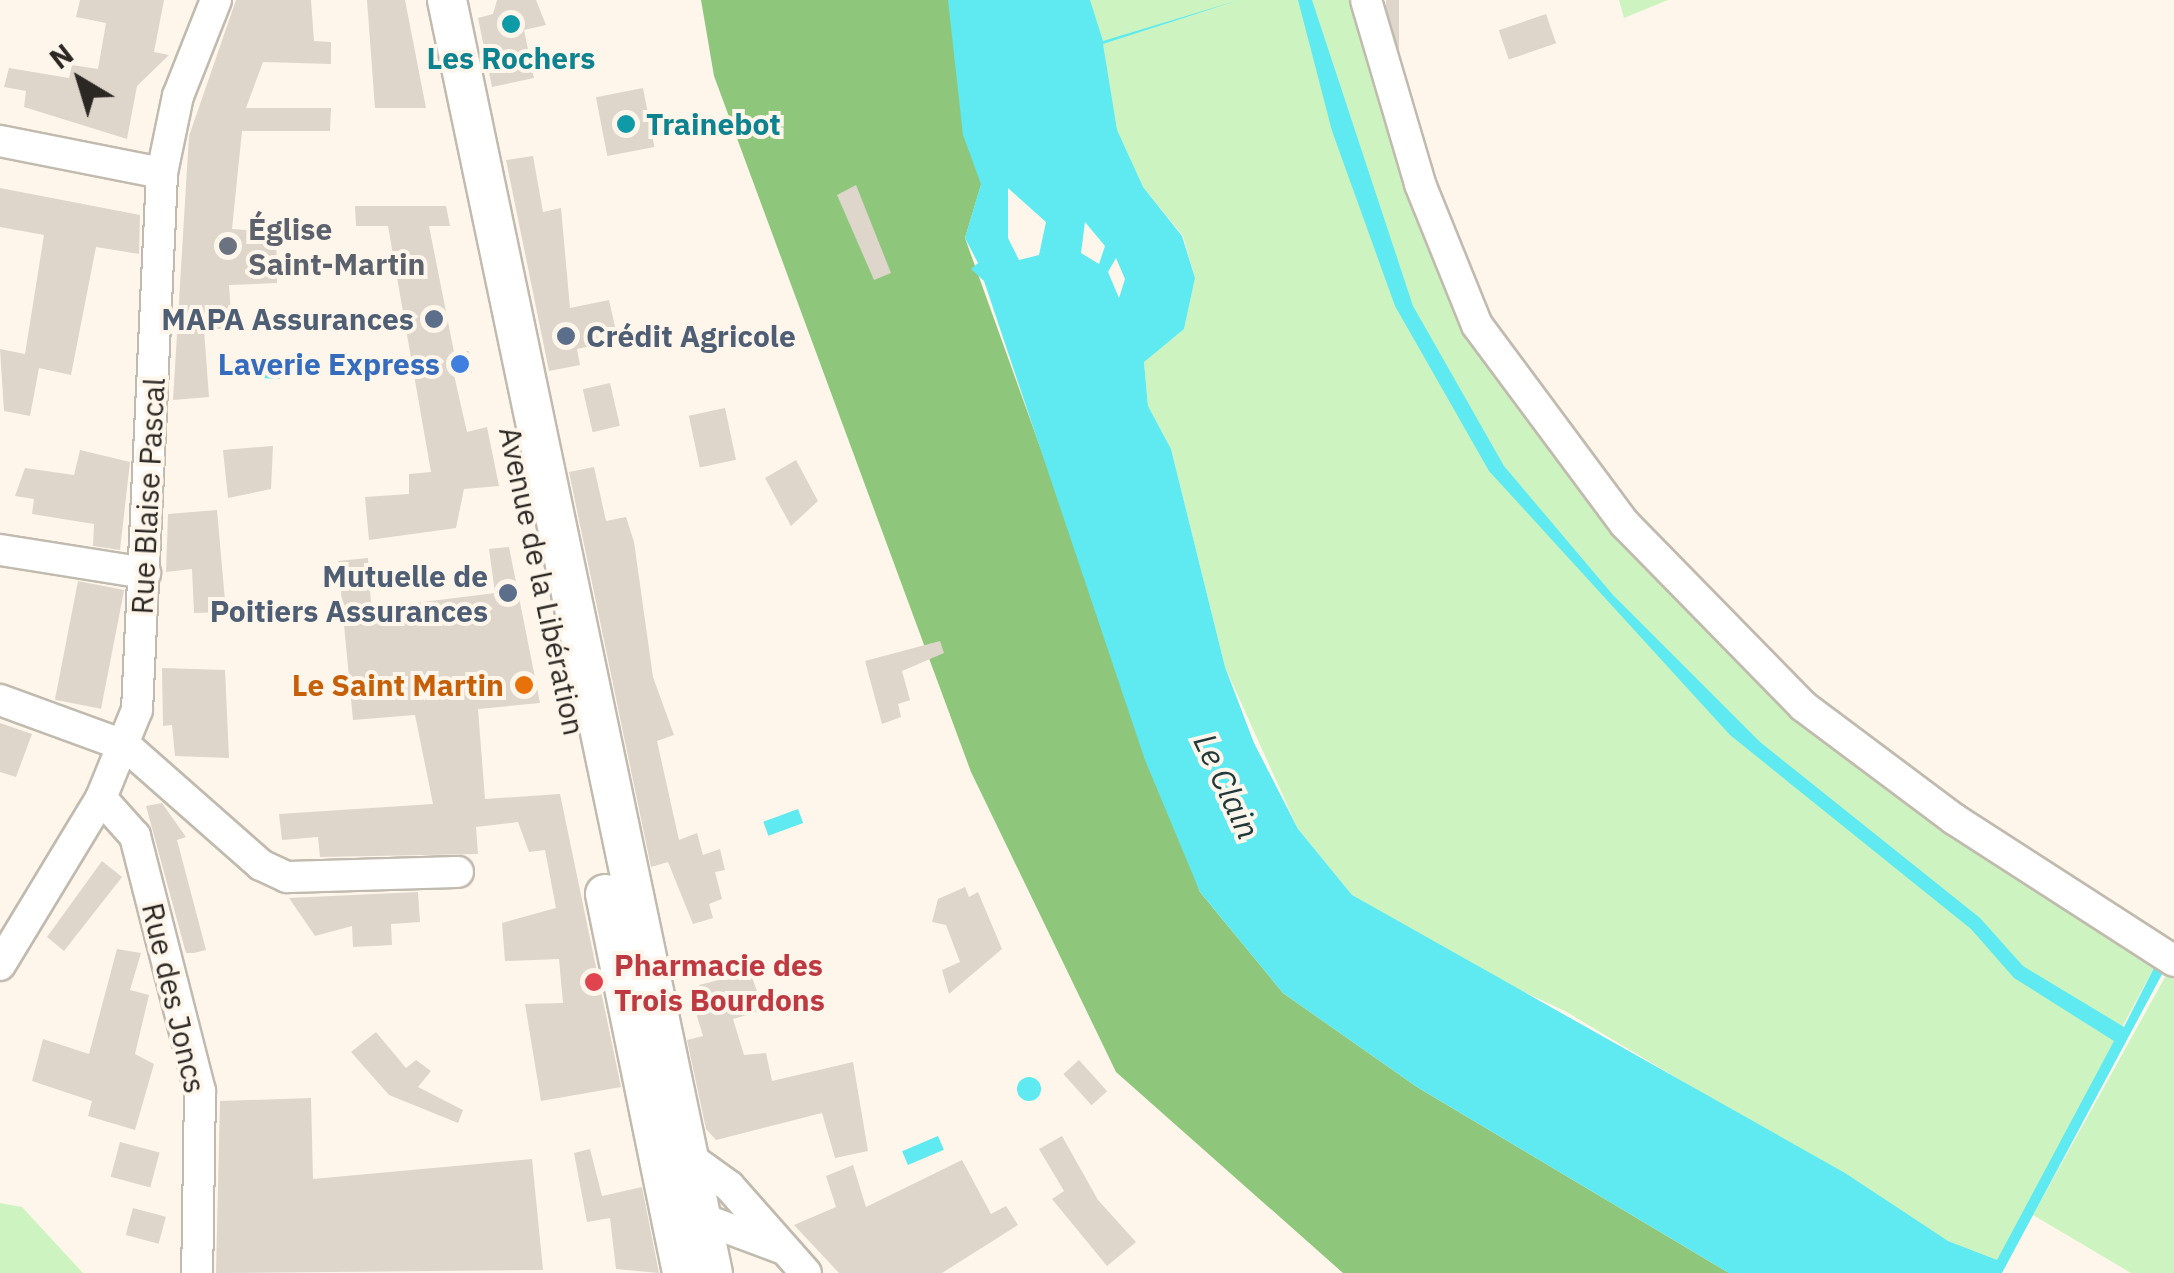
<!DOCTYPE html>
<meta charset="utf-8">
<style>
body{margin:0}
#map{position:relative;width:2174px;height:1273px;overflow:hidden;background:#fff6eb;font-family:"IBM Plex Sans",sans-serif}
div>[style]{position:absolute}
.green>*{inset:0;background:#cdf4c0}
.forest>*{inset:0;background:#8ec77b}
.water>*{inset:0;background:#5eeaf0;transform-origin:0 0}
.round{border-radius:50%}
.building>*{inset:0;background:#ded5cb;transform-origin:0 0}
.roads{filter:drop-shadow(2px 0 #c1baaf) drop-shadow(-2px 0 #c1baaf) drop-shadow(0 2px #c1baaf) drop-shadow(0 -2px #c1baaf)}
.minor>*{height:30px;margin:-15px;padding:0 15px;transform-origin:15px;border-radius:15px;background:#fff}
.major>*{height:38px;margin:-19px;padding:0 19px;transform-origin:19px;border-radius:19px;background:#fff}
.dots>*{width:28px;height:28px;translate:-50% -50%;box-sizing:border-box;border:5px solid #fff6eb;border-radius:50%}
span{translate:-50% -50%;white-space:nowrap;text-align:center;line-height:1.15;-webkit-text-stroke:8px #fff6eb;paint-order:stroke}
.culture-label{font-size:30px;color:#0d838f;font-weight:700}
.left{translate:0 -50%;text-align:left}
.worship-label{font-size:30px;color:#5b616d;font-weight:700}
.service-label{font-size:30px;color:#4e5e75;font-weight:700}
.right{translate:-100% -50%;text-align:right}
.shop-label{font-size:30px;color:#366cbe;font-weight:700}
.street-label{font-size:30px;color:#2b2824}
.food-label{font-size:30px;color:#c56008;font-weight:700}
.health-label{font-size:30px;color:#be3a42;font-weight:700}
.water-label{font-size:32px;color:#223a3b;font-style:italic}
.north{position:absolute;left:30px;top:30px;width:100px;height:100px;-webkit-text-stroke:8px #fff6eb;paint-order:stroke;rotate:322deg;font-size:28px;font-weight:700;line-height:40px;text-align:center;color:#2b2824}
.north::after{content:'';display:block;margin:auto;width:35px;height:45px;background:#2b2824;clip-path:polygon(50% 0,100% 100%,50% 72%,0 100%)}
</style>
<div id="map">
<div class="green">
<div style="clip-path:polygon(1037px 0,1361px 0,1423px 192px,1527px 400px,1803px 706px,2158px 960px,1997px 1261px,1948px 1241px,1565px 1011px,1463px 964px,1352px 895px,1298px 829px,1225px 667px,1171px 449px,1148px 406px,1144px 361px,1184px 329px,1195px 278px,1183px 236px,1143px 187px)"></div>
<div style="clip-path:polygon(1619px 0,1668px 0,1624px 18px)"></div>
<div style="clip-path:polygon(2174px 961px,2174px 1273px,2131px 1273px,2033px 1215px)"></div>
<div style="clip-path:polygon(0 1203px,22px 1207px,83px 1273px,0 1273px)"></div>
</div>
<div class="forest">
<div style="clip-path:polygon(701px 0,1037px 0,965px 238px,1200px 892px,1283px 993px,1417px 1087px,1729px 1273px,1343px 1273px,1116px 1072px,971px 772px,714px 76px)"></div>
</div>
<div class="water">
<div style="clip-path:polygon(evenodd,948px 0,1090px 0,1103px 41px,1239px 0,1103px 44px,1117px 130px,1143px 187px,1182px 236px,1195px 278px,1184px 329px,1144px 362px,1148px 406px,1171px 449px,1225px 667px,1254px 743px,1298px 829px,1352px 895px,1845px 1173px,1948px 1241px,1997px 1260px,2114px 1041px,2014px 978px,1971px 929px,1730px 735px,1489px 471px,1395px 306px,1332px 131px,1298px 0,1312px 0,1413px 306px,1504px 466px,1613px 595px,1760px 742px,1980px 918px,2023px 966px,2124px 1027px,2158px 960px,2167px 965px,2002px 1273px,1729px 1273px,1417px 1087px,1283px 993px,1200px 892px,1145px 760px,984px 281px,971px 269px,978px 263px,965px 238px,981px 184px,963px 135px,948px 0,1008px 188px,1046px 222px,1039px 255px,1019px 260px,1008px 238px,1008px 188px,948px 0,1085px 222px,1105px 246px,1099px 264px,1081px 253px,1085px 222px,948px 0,1116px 258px,1125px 279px,1119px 298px,1108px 272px,1116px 258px)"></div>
<div style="clip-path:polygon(278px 358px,280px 379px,236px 377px,237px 360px)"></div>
<div style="left:798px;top:809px;width:15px;height:37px;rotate:70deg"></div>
<div class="round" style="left:1017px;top:1077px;width:24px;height:24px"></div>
<div style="left:938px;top:1136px;width:15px;height:39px;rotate:67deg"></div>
</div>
<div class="building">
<div style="clip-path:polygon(80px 0,164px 0,154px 52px,169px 55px,137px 86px,127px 139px,24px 107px,26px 91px,4px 87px,9px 68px,69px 78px,72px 65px,98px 69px,106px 23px,76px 17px)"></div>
<div style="clip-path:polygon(236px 0,311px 0,314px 41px,331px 42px,331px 64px,263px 62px,246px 108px,331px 108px,330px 131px,242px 131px,232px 229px,276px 232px,277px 283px,229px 285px,232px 328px,204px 330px,209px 397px,173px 400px,189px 136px)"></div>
<div style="clip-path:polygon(367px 0,405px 0,426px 108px,375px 108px)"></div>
<div style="clip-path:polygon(497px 0,536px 0,546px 25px,524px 30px,534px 78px,492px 87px,478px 18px,493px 14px)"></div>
<div style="left:1386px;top:0;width:13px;height:97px"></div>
<div style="left:1546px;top:14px;width:31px;height:50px;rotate:71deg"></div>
<div style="left:643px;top:88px;width:60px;height:48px;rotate:79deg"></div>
<div style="clip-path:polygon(533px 156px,543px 212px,561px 208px,570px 308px,609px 300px,618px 340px,577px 349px,580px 365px,549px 371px,506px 160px)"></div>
<div style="clip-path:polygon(856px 185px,891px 273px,874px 280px,837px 195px)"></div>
<div style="clip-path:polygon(0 188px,140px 215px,139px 254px,96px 247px,71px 375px,39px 368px,30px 416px,4px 411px,0 349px,25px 354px,44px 235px,0 227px)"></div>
<div style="clip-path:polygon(355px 206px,446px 206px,450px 226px,429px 226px,454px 352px,469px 351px,472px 373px,454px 375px,467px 432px,487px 427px,499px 486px,464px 489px,456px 528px,369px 540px,365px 497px,409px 494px,409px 474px,431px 472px,388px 226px,356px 226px)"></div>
<div style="left:610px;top:383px;width:44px;height:28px;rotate:77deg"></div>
<div style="left:725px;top:408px;width:53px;height:37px;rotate:78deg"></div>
<div style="clip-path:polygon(273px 446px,271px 489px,228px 498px,223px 450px)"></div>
<div style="clip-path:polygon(80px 450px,130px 462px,120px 550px,93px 546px,94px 524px,32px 514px,34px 499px,15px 496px,25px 468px,74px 475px)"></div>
<div style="clip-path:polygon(796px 460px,818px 501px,791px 526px,765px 478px)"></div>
<div style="clip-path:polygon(594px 467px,606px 521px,626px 517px,634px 542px,653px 677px,674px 735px,657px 741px,679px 840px,697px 833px,703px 855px,720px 849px,725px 870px,715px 872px,722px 899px,709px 904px,713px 918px,693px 924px,668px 862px,651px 867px,569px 472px)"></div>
<div style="clip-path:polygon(217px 510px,226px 612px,194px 613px,192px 569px,166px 572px,168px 514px)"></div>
<div style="clip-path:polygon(509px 547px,540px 703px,478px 709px,485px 799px,560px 794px,621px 1087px,541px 1101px,525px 1004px,563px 1003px,559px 959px,505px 961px,502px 923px,556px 908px,545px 850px,529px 852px,518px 822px,476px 827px,478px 854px,320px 857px,318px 837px,282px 840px,279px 814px,433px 804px,415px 715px,353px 720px,338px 561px,368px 558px,371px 604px,415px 603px,495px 593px,489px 549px)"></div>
<div style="left:78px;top:581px;width:47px;height:121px;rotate:11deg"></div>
<div style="clip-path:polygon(940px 641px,944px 653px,902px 671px,910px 700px,898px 704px,901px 717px,882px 724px,865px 661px)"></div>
<div style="clip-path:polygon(162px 668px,225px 670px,229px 758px,175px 756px,172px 725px,163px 726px)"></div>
<div style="clip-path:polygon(0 723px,32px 734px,16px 777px,0 772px)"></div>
<div style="clip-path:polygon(162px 803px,186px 837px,177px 840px,206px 950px,194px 953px,186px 953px,146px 806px)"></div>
<div style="clip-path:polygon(102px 861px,122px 877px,64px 951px,47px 937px)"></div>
<div style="clip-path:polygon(965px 887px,969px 897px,978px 892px,1002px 949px,949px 994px,942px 970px,960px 962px,946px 925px,932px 922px,938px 899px)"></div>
<div style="clip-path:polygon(418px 892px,420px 922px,391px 924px,392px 945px,353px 947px,352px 926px,315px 936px,289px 898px)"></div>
<div style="clip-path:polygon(117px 949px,141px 953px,130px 990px,149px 995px,135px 1054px,154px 1064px,135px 1130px,88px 1116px,92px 1101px,32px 1081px,43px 1039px,89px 1054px)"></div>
<div style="clip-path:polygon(750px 972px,764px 1010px,733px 1019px,744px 1055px,766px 1053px,772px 1081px,853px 1062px,868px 1151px,835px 1158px,822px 1113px,716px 1140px,706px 1129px,687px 1040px,703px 1036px,693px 1003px,702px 1000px,699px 985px)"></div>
<div style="clip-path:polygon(376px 1032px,406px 1068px,416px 1060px,431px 1071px,418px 1087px,463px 1110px,458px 1123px,389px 1095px,351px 1052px)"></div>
<div style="left:1079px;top:1060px;width:42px;height:21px;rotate:48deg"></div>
<div style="clip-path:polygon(311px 1098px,313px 1179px,532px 1159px,543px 1270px,216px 1273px,220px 1101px)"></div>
<div style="clip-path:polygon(1062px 1136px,1098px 1200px,1136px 1242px,1107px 1266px,1052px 1199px,1064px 1191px,1039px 1149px)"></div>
<div style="left:120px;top:1142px;width:41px;height:36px;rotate:15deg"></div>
<div style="clip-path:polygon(590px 1149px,602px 1196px,642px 1187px,659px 1273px,616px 1269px,610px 1218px,587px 1222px,574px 1153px)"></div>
<div style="clip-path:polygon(962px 1160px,991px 1214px,1006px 1206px,1018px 1225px,942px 1273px,839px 1273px,794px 1225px,836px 1207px,826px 1176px,853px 1165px,866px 1207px)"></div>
<div style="left:133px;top:1208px;width:34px;height:28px;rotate:15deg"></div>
</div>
<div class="roads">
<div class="minor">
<div style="left:1366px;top:0;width:192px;rotate:73.6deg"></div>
<div style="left:1420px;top:184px;width:152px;rotate:68deg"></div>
<div style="left:1477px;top:325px;width:248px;rotate:53.4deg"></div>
<div style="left:1625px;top:524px;width:255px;rotate:45.6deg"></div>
<div style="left:1803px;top:706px;width:189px;rotate:36.8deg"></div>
<div style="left:1954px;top:819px;width:262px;rotate:32.8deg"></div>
<div style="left:0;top:141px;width:165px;rotate:11.2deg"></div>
<div style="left:0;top:550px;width:147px;rotate:9deg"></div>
<div style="left:0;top:700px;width:134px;rotate:20.1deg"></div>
<div style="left:126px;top:746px;width:180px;rotate:41.4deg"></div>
<div style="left:261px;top:865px;width:29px;rotate:25deg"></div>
<div style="left:287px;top:877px;width:171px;rotate:-1.7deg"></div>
<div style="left:101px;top:798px;width:51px;rotate:48.2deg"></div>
<div style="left:135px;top:836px;width:263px;rotate:75.7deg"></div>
<div style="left:200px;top:1091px;width:182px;rotate:90.9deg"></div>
<div style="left:0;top:965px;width:195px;rotate:-58.8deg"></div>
<div style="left:101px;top:798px;width:95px;rotate:-67.8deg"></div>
<div style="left:137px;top:710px;width:538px;rotate:-87.33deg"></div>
<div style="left:162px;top:173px;width:79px;rotate:-78.3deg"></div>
<div style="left:178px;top:96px;width:103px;rotate:-68.4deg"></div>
<div style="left:678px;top:1159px;width:12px;rotate:-5deg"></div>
<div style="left:690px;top:1158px;width:48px;rotate:35.7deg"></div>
<div style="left:729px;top:1186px;width:116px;rotate:48.5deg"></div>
<div style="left:689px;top:1203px;width:21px;rotate:49deg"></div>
<div style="left:703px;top:1219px;width:83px;rotate:20.4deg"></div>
</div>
<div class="major">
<div style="left:447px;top:0;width:1300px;rotate:78.2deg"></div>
<div style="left:605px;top:894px;width:387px;rotate:78.5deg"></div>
</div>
</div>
<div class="dots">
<div style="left:511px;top:24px;background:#0f9aa8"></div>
<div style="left:626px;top:124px;background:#0f9aa8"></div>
<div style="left:228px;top:246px;background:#6b7280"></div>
<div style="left:434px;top:319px;background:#5c6f8a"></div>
<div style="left:566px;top:336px;background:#5c6f8a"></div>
<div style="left:460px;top:364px;background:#3f7fe0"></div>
<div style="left:508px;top:593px;background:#5c6f8a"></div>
<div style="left:524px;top:685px;background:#e8710a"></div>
<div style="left:594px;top:982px;background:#e0444e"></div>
</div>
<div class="culture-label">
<span style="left:511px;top:58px">Les Rochers</span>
<span class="left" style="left:646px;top:124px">Trainebot</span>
</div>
<div class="worship-label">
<span class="left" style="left:248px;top:246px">Église<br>Saint-Martin</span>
</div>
<div class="service-label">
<span class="right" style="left:414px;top:319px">MAPA Assurances</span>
<span class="left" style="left:586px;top:336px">Crédit Agricole</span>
<span class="right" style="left:488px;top:593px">Mutuelle de<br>Poitiers Assurances</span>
</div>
<div class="shop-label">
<span class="right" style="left:440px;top:364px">Laverie Express</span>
</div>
<div class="street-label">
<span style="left:148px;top:496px;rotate:-87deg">Rue Blaise Pascal</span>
<span style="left:542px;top:581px;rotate:78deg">Avenue de la Libération</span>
<span style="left:174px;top:998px;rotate:77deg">Rue des Joncs</span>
</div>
<div class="food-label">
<span class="right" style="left:504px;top:685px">Le Saint Martin</span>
</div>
<div class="health-label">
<span class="left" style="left:614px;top:982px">Pharmacie des<br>Trois Bourdons</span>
</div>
<div class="water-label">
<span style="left:1227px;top:786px;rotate:65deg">Le Clain</span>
</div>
<div class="north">N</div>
</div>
